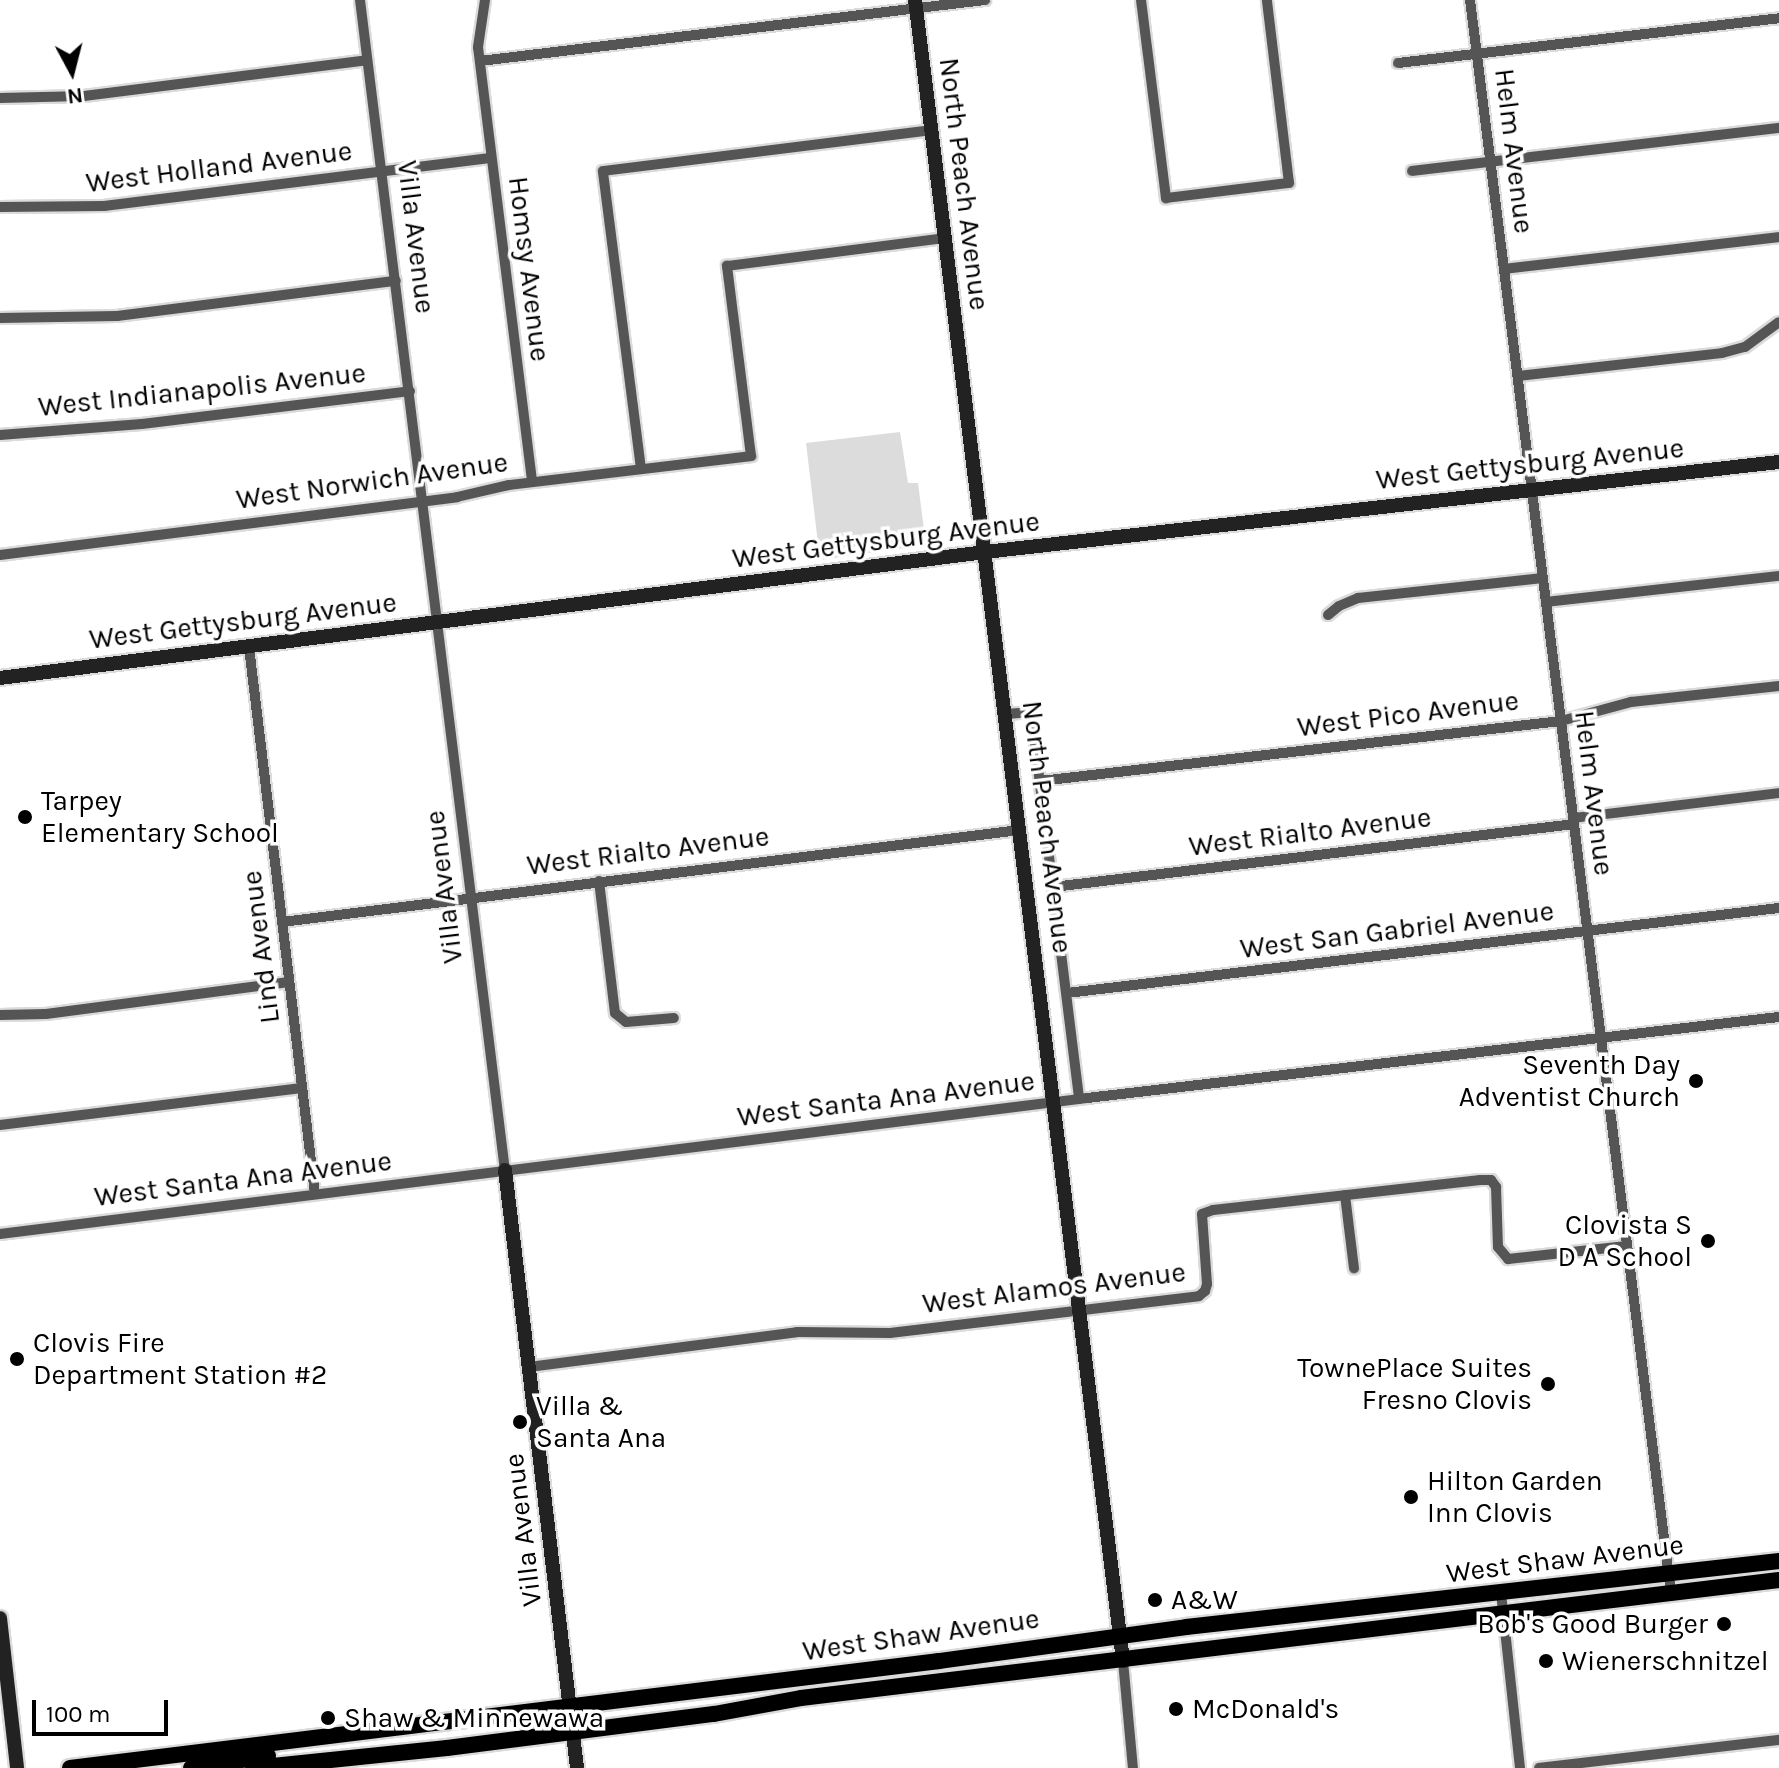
<!DOCTYPE html>
<style>
body{margin:0}
#map{position:relative;width:1779px;height:1768px;overflow:hidden;background:#fff;font-family:Karla,sans-serif}
div>[style]{position:absolute}
.green>*{inset:0;background:#dcdcdc}
.roads{filter:drop-shadow(2px 0 #dbdbdb) drop-shadow(-2px 0 #dbdbdb) drop-shadow(0 2px #dbdbdb) drop-shadow(0 -2px #dbdbdb)}
.street>*{height:10px;margin:-5px;padding:0 5px;transform-origin:5px;border-radius:5px;background:#555}
.secondary>*{height:14px;margin:-7px;padding:0 7px;transform-origin:7px;border-radius:7px;background:#222}
.primary>*{height:16px;margin:-8px;padding:0 8px;transform-origin:8px;border-radius:8px;background:#000}
.dots>*{width:22px;height:22px;translate:-50% -50%;box-sizing:border-box;border:4px solid #fff;border-radius:50%}
span{translate:-50% -50%;white-space:nowrap;text-align:center;line-height:1.15;-webkit-text-stroke:7px #fff;paint-order:stroke}
.street-label{font-size:28px;color:#000}
.poi-label{font-size:28px;color:#000}
.left{translate:0 -50%;text-align:left}
.right{translate:-100% -50%;text-align:right}
.north{position:absolute;left:32px;top:32px;width:80px;height:80px;-webkit-text-stroke:6px #fff;paint-order:stroke;rotate:173deg;font-size:22px;font-weight:700;line-height:32px;text-align:center;color:#000}
.north::after{content:'';display:block;margin:auto;width:28px;height:36px;background:#000;clip-path:polygon(50% 0,100% 100%,50% 72%,0 100%)}
.scale{position:absolute;left:32px;top:1700px;width:136px;height:36px;box-sizing:border-box;border:4px solid #000;border-top:0;padding-left:10px;font-size:24px;line-height:28px;white-space:nowrap;color:#000;-webkit-text-stroke:6px #fff;paint-order:stroke}
</style>
<div id="map">
<div class="green">
<div style="clip-path:polygon(900px 432px,908px 483px,918px 483px,926px 545px,820px 560px,806px 443px)"></div>
</div>
<div class="roads">
<div class="street">
<div style="left:360px;top:0;width:1179px;rotate:82.94deg"></div>
<div style="left:485px;top:0;width:48px;rotate:98.5deg"></div>
<div style="left:478px;top:47px;width:438px;rotate:82.9deg"></div>
<div style="left:1141px;top:0;width:200px;rotate:82.8deg"></div>
<div style="left:1166px;top:198px;width:124px;rotate:-7deg"></div>
<div style="left:1289px;top:183px;width:184px;rotate:-96.9deg"></div>
<div style="left:1470px;top:0;width:1606px;rotate:82.81deg"></div>
<div style="left:480px;top:61px;width:509px;rotate:-6.89deg"></div>
<div style="left:1398px;top:63px;width:384px;rotate:-6.7deg"></div>
<div style="left:0;top:98px;width:84px;rotate:-1.4deg"></div>
<div style="left:84px;top:96px;width:285px;rotate:-7.2deg"></div>
<div style="left:1412px;top:171px;width:370px;rotate:-6.7deg"></div>
<div style="left:0;top:207px;width:104px;rotate:-0.6deg"></div>
<div style="left:104px;top:206px;width:389px;rotate:-7.1deg"></div>
<div style="left:1504px;top:269px;width:277px;rotate:-6.6deg"></div>
<div style="left:0;top:318px;width:117px;rotate:-1deg"></div>
<div style="left:117px;top:316px;width:281px;rotate:-7.2deg"></div>
<div style="left:1518px;top:376px;width:205px;rotate:-6.4deg"></div>
<div style="left:1722px;top:353px;width:24px;rotate:-15deg"></div>
<div style="left:1745px;top:347px;width:42px;rotate:-36.3deg"></div>
<div style="left:0;top:435px;width:142px;rotate:-4.4deg"></div>
<div style="left:142px;top:424px;width:270px;rotate:-7deg"></div>
<div style="left:641px;top:469px;width:300px;rotate:-97.3deg"></div>
<div style="left:603px;top:171px;width:331px;rotate:-7.1deg"></div>
<div style="left:0;top:555px;width:461px;rotate:-7.2deg"></div>
<div style="left:457px;top:497px;width:53px;rotate:-13deg"></div>
<div style="left:509px;top:485px;width:244px;rotate:-6.8deg"></div>
<div style="left:751px;top:456px;width:192px;rotate:-97.2deg"></div>
<div style="left:727px;top:266px;width:220px;rotate:-7.3deg"></div>
<div style="left:1546px;top:602px;width:234px;rotate:-6.4deg"></div>
<div style="left:1328px;top:615px;width:14px;rotate:-39deg"></div>
<div style="left:1339px;top:606px;width:21px;rotate:-23deg"></div>
<div style="left:1358px;top:598px;width:186px;rotate:-6.2deg"></div>
<div style="left:249px;top:647px;width:551px;rotate:83.12deg"></div>
<div style="left:1007px;top:714px;width:24px;rotate:-5deg"></div>
<div style="left:1031px;top:712px;width:390px;rotate:82.9deg"></div>
<div style="left:1040px;top:781px;width:524px;rotate:-6.57deg"></div>
<div style="left:1561px;top:721px;width:73px;rotate:-15.2deg"></div>
<div style="left:1631px;top:702px;width:149px;rotate:-6.2deg"></div>
<div style="left:1573px;top:818px;width:208px;rotate:-6.9deg"></div>
<div style="left:599px;top:881px;width:133px;rotate:83.1deg"></div>
<div style="left:615px;top:1013px;width:14px;rotate:39deg"></div>
<div style="left:626px;top:1022px;width:48px;rotate:-4.8deg"></div>
<div style="left:1053px;top:887px;width:525px;rotate:-6.89deg"></div>
<div style="left:282px;top:922px;width:744px;rotate:-7.11deg"></div>
<div style="left:1067px;top:993px;width:717px;rotate:-6.81deg"></div>
<div style="left:0;top:1015px;width:46px;rotate:-1.2deg"></div>
<div style="left:46px;top:1014px;width:245px;rotate:-7.5deg"></div>
<div style="left:0;top:1125px;width:304px;rotate:-7deg"></div>
<div style="left:1345px;top:1195px;width:74px;rotate:83deg"></div>
<div style="left:0;top:1234px;width:1095px;rotate:-7.13deg"></div>
<div style="left:1087px;top:1098px;width:697px;rotate:-6.68deg"></div>
<div style="left:529px;top:1367px;width:270px;rotate:-7.4deg"></div>
<div style="left:797px;top:1332px;width:93px;rotate:0.6deg"></div>
<div style="left:890px;top:1333px;width:311px;rotate:-6.8deg"></div>
<div style="left:1199px;top:1296px;width:8px;rotate:-40deg"></div>
<div style="left:1205px;top:1291px;width:7px;rotate:-74deg"></div>
<div style="left:1207px;top:1284px;width:70px;rotate:-94.1deg"></div>
<div style="left:1202px;top:1214px;width:12px;rotate:-20deg"></div>
<div style="left:1213px;top:1210px;width:269px;rotate:-6.4deg"></div>
<div style="left:1480px;top:1180px;width:11px"></div>
<div style="left:1491px;top:1180px;width:9px;rotate:54deg"></div>
<div style="left:1496px;top:1187px;width:60px;rotate:88.1deg"></div>
<div style="left:1498px;top:1247px;width:16px;rotate:50deg"></div>
<div style="left:1508px;top:1259px;width:119px;rotate:-6.3deg"></div>
<div style="left:1501px;top:1593px;width:176px;rotate:83.8deg"></div>
<div style="left:1123px;top:1661px;width:107px;rotate:84.7deg"></div>
<div style="left:1539px;top:1768px;width:242px;rotate:-6.7deg"></div>
</div>
<div class="secondary">
<div style="left:915px;top:0;width:1674px;rotate:82.86deg"></div>
<div style="left:0;top:678px;width:993px;rotate:-7.29deg"></div>
<div style="left:985px;top:552px;width:799px;rotate:-6.47deg"></div>
<div style="left:505px;top:1170px;width:602px;rotate:83.13deg"></div>
<div style="left:0;top:1618px;width:151px;rotate:83.5deg"></div>
</div>
<div class="primary">
<div style="left:70px;top:1768px;width:876px;rotate:-7.02deg"></div>
<div style="left:939px;top:1661px;width:249px;rotate:-7.8deg"></div>
<div style="left:1186px;top:1627px;width:597px;rotate:-6.35deg"></div>
<div style="left:191px;top:1768px;width:78px;rotate:-8.9deg"></div>
<div style="left:253px;top:1768px;width:195px;rotate:-5.9deg"></div>
<div style="left:447px;top:1748px;width:269px;rotate:-7.3deg"></div>
<div style="left:714px;top:1714px;width:88px;rotate:-10.4deg"></div>
<div style="left:801px;top:1698px;width:985px;rotate:-6.88deg"></div>
</div>
</div>
<div class="dots">
<div style="left:25px;top:817px;background:#000"></div>
<div style="left:1696px;top:1081px;background:#000"></div>
<div style="left:1708px;top:1241px;background:#000"></div>
<div style="left:17px;top:1359px;background:#000"></div>
<div style="left:1548px;top:1384px;background:#000"></div>
<div style="left:520px;top:1422px;background:#000"></div>
<div style="left:1411px;top:1497px;background:#000"></div>
<div style="left:1155px;top:1600px;background:#000"></div>
<div style="left:1724px;top:1624px;background:#000"></div>
<div style="left:1546px;top:1661px;background:#000"></div>
<div style="left:1176px;top:1709px;background:#000"></div>
<div style="left:328px;top:1718px;background:#000"></div>
</div>
<div class="street-label">
<span style="left:1514px;top:151px;rotate:83deg">Helm Avenue</span>
<span style="left:219px;top:167px;rotate:-7deg">West Holland Avenue</span>
<span style="left:964px;top:184px;rotate:83deg">North Peach Avenue</span>
<span style="left:416px;top:237px;rotate:83deg">Villa Avenue</span>
<span style="left:529px;top:269px;rotate:83deg">Homsy Avenue</span>
<span style="left:202px;top:390px;rotate:-6deg">West Indianapolis Avenue</span>
<span style="left:1530px;top:464px;rotate:-6deg">West Gettysburg Avenue</span>
<span style="left:372px;top:481px;rotate:-8deg">West Norwich Avenue</span>
<span style="left:886px;top:540px;rotate:-7deg">West Gettysburg Avenue</span>
<span style="left:243px;top:621px;rotate:-7deg">West Gettysburg Avenue</span>
<span style="left:1408px;top:714px;rotate:-7deg">West Pico Avenue</span>
<span style="left:1594px;top:793px;rotate:83deg">Helm Avenue</span>
<span style="left:1047px;top:827px;rotate:83deg">North Peach Avenue</span>
<span style="left:1310px;top:832px;rotate:-7deg">West Rialto Avenue</span>
<span style="left:648px;top:851px;rotate:-7deg">West Rialto Avenue</span>
<span style="left:444px;top:887px;rotate:-97deg">Villa Avenue</span>
<span style="left:1397px;top:930px;rotate:-7deg">West San Gabriel Avenue</span>
<span style="left:261px;top:947px;rotate:-97deg">Lind Avenue</span>
<span style="left:886px;top:1099px;rotate:-7deg">West Santa Ana Avenue</span>
<span style="left:243px;top:1179px;rotate:-7deg">West Santa Ana Avenue</span>
<span style="left:1054px;top:1288px;rotate:-7deg">West Alamos Avenue</span>
<span style="left:523px;top:1530px;rotate:-97deg">Villa Avenue</span>
<span style="left:1565px;top:1559px;rotate:-7deg">West Shaw Avenue</span>
<span style="left:921px;top:1635px;rotate:-8deg">West Shaw Avenue</span>
</div>
<div class="poi-label">
<span class="left" style="left:41px;top:817px">Tarpey<br>Elementary School</span>
<span class="right" style="left:1680px;top:1081px">Seventh Day<br>Adventist Church</span>
<span class="right" style="left:1692px;top:1241px">Clovista S<br>D A School</span>
<span class="left" style="left:33px;top:1359px">Clovis Fire<br>Department Station #2</span>
<span class="right" style="left:1532px;top:1384px">TownePlace Suites<br>Fresno Clovis</span>
<span class="left" style="left:536px;top:1422px">Villa &amp;<br>Santa Ana</span>
<span class="left" style="left:1427px;top:1497px">Hilton Garden<br>Inn Clovis</span>
<span class="left" style="left:1171px;top:1600px">A&amp;W</span>
<span class="right" style="left:1708px;top:1624px">Bob's Good Burger</span>
<span class="left" style="left:1562px;top:1661px">Wienerschnitzel</span>
<span class="left" style="left:1192px;top:1709px">McDonald's</span>
<span class="left" style="left:344px;top:1718px">Shaw &amp; Minnewawa</span>
</div>
<div class="north">N</div>
<div class="scale">100 m</div>
</div>
